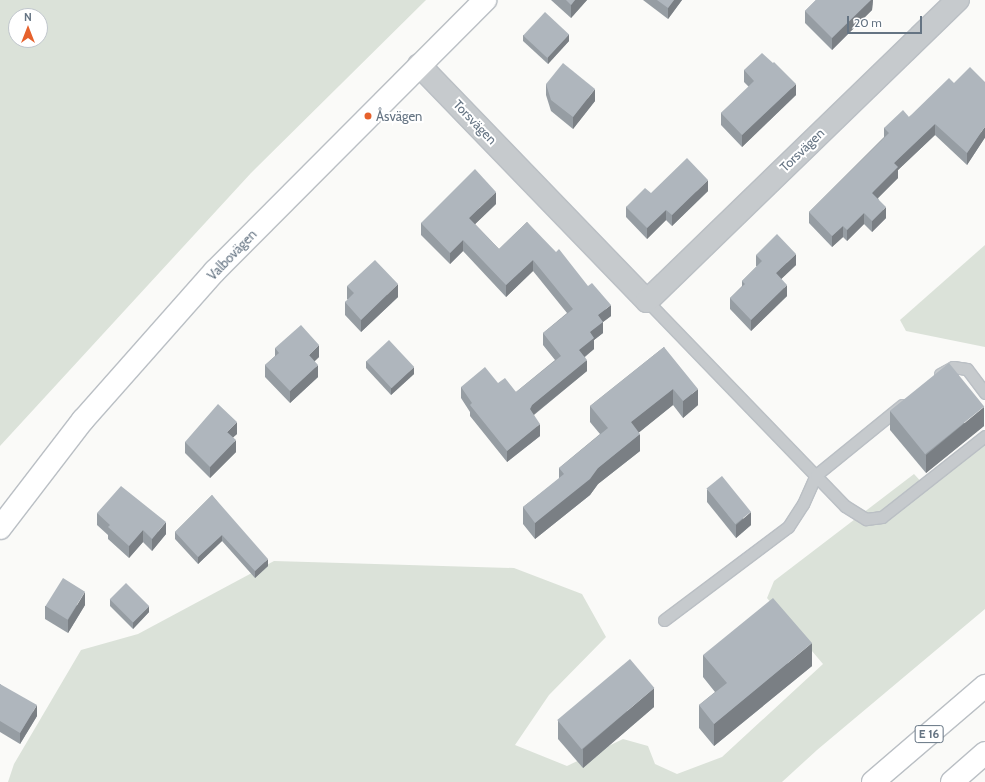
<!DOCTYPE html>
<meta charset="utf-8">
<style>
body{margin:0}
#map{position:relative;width:985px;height:782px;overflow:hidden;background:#fafaf8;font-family:Cabin,sans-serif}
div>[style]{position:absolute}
.green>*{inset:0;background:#dbe2d9}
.roads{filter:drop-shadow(1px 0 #babfc4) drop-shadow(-1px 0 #babfc4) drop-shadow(0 1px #babfc4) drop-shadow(0 -1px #babfc4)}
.lane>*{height:11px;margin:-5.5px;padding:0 5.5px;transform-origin:5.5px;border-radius:5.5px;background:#c6cacd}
.street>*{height:22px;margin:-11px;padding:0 11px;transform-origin:11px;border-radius:11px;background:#c6cacd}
.secondary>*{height:22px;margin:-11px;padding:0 11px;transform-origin:11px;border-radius:11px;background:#fff}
.highway>*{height:22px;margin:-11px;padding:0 11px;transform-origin:11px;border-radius:11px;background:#fff}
.wall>*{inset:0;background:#969da3}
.shaded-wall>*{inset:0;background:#7a7f84}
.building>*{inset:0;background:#afb6bd;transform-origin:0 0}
.dots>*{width:11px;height:11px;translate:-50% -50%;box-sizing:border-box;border:2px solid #fff;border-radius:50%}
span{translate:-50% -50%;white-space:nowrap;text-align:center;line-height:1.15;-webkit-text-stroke:4px #fff;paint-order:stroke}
.shield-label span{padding:1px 3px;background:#fff;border:1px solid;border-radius:3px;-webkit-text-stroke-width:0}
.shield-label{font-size:12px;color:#657483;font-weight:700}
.poi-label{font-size:13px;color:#657483}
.left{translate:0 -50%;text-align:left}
.street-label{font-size:13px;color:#657483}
.north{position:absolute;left:8px;top:8px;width:40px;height:40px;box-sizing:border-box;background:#fff;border:1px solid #c1c7cd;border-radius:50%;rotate:0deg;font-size:11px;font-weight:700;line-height:16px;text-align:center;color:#657483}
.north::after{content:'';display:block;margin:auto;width:14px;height:18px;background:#e6612c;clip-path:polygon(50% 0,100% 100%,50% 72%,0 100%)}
.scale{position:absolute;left:847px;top:16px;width:75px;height:18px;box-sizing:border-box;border:2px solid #657483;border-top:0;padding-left:5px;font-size:12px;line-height:14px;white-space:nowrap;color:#657483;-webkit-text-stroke:3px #fff;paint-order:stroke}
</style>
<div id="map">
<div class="green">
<div style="clip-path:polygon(evenodd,0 0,426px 0,251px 173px,0 446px,0 0,16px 16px,40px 16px,40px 40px,16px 40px,16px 16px)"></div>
<div style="clip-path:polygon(985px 245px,985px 347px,906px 331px,900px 320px)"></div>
<div style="clip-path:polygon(985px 437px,985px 609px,817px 750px,782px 782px,8px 782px,14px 764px,81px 650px,138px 634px,274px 561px,514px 568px,582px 594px,606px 637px,549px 695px,515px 745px,567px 766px,623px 739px,648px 746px,655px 764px,677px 774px,722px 757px,823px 664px,767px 598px,774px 581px,914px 474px,926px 487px)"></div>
</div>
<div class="roads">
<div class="lane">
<div style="left:647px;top:301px;width:285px;rotate:46deg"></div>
<div style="left:845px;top:506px;width:25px;rotate:32deg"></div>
<div style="left:866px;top:519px;width:16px;rotate:-7deg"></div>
<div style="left:882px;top:517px;width:131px;rotate:-38.2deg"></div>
<div style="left:940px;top:374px;width:15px;rotate:-28deg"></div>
<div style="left:953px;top:367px;width:14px;rotate:8deg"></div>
<div style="left:967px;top:369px;width:30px;rotate:53deg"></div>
<div style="left:664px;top:620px;width:155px;rotate:-36.9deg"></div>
<div style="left:788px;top:527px;width:27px;rotate:-57deg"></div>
<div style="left:803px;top:504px;width:32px;rotate:-66deg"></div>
<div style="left:816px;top:475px;width:111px;rotate:-39.1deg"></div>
</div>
<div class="street">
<div style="left:419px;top:65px;width:328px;rotate:46deg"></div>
<div style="left:647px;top:301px;width:433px;rotate:-44.1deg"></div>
</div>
<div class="secondary">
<div style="left:0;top:528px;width:136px;rotate:-52.5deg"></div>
<div style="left:83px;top:420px;width:199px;rotate:-48.5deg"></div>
<div style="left:215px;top:271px;width:383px;rotate:-45.1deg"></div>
</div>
<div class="highway">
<div style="left:873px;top:782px;width:148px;rotate:-40.6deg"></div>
<div style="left:952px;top:782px;width:44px;rotate:-41.3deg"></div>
</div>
</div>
<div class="wall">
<div style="clip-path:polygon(551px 0,587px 0,571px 18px)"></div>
<div style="clip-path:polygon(643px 0,682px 0,668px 19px)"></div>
<div style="clip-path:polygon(816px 0,873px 0,872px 10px,832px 50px,805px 23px,805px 11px)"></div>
<div style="clip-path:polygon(523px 35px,569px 41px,548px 64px,523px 41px)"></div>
<div style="clip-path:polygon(773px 63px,796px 95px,742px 147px,721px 125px,721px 113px,749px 87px,744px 82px,744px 70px)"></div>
<div style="clip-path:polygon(954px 83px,984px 139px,967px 165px,935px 135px,898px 170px,898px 178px,878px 198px,886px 218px,872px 232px,864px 224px,847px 241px,843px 237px,832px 247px,809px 223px,809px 212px,884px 137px,884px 128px,909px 117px)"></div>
<div style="clip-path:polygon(546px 84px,595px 101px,573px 129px,551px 111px,546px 95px)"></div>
<div style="clip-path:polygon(708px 191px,672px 226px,666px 220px,647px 239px,626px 217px,626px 207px,651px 193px)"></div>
<div style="clip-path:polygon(496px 204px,475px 224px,499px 249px,527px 222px,611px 316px,603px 322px,603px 333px,594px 340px,594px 349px,585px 357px,587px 371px,534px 415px,540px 436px,507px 462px,470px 416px,470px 412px,461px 398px,461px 387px,498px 383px,516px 392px,555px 360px,543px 345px,543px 333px,567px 313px,533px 271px,506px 297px,463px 251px,450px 264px,421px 235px,421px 223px)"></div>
<div style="clip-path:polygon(756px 255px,796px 265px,781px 279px,787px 296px,751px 331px,730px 309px,730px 298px,742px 286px,742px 281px,757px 266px,756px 266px)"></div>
<div style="clip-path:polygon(347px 286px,398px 297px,361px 332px,345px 315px,345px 302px,348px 300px,347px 299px)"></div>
<div style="clip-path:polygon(664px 347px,698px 405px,683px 418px,673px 405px,639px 432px,640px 451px,598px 484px,590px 495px,535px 539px,523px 524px,523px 507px,559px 479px,559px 468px,600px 434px,590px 422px,590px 406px)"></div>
<div style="clip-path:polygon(275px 348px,319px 357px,314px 361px,318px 377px,290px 403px,265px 377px,265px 365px,275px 356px)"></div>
<div style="clip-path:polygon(366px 361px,414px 374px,391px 395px,366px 368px)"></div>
<div style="clip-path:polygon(890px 411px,984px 426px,926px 473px,890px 430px)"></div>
<div style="clip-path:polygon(237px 434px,233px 437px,236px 452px,210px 478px,185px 453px,185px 442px)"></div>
<div style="clip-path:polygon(707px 489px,751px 525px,736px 538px,707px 502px)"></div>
<div style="clip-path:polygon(212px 495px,268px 566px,255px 578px,222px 541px,198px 564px,175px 539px,175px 532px)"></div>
<div style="clip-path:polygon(97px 513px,166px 534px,152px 551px,143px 542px,129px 558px,108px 539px,108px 535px,97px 525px)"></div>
<div style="clip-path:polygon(110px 599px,149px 612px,133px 629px,110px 606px)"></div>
<div style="clip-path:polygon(85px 605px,68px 633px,45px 619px,45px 606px)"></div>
<div style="clip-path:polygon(703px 655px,812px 666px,714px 746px,699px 728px,699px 705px,715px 692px,703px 677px)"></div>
<div style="clip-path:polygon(0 684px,37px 716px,20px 744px,0 732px)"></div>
<div style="clip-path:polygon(654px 707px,583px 768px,558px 739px,558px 721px)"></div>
</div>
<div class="shaded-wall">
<div style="clip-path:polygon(575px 0,587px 0,571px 18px,571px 5px)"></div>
<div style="clip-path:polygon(674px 0,682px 0,668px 19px,668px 8px)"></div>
<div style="clip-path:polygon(868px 0,873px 0,872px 10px,832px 50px,832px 38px)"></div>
<div style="clip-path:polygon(569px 34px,569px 41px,548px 64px,548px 57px)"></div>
<div style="clip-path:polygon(796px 84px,796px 95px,742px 147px,742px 135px)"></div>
<div style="clip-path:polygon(595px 89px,595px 101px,573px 129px,573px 117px)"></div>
<div style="clip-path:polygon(935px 124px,935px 135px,898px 170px,898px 178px,872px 204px,872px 193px,894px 163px)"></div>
<div style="clip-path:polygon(985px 127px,985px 138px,984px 139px,967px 165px,967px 153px,984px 128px)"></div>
<div style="clip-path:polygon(708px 180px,708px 191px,672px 226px,672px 215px)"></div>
<div style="clip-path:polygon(496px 192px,496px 204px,469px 230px,469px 218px)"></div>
<div style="clip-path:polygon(886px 207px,886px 218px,872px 232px,872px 221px)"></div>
<div style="clip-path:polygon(666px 210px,666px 220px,647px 239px,647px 228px)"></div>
<div style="clip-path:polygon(864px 213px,864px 224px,847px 241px,847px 230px)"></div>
<div style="clip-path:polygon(843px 226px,843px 237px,832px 247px,832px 236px)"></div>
<div style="clip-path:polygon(463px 240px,463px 251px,450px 264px,450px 253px)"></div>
<div style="clip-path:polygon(796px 254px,796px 265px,776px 284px,776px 273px)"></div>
<div style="clip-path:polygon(533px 260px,533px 271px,506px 297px,506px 285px)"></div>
<div style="clip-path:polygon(398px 284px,398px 297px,361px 332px,361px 320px)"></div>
<div style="clip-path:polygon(787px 285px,787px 296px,751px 331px,751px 320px)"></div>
<div style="clip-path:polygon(611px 305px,611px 316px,603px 322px,603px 333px,594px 340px,594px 349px,579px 361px,579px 350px,590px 332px,598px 315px)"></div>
<div style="clip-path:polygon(319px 345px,319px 357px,309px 367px,309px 355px)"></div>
<div style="clip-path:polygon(587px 360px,587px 371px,532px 416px,530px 409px,532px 405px)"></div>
<div style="clip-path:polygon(318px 365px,318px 377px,290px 403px,290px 391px)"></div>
<div style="clip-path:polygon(414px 367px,414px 374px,391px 395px,391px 388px)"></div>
<div style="clip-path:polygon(673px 389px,673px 405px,631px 439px,631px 422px)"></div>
<div style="clip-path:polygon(698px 389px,698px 405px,683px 418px,683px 401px)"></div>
<div style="clip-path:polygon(984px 407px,984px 426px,926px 473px,926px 455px)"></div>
<div style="clip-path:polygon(237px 422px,237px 434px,227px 443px,227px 432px)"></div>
<div style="clip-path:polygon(540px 424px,540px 436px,507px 462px,507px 451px)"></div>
<div style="clip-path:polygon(640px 434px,640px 451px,598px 484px,590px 495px,535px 539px,535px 523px,598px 468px)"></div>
<div style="clip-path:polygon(236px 440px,236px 452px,210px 478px,210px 467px)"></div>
<div style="clip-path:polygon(751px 512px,751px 525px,736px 538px,736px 525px)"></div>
<div style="clip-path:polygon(166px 522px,166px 534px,152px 551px,152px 539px)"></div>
<div style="clip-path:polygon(143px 530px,143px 542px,129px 558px,129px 546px)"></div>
<div style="clip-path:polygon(222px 535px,222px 541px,198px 564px,198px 557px)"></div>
<div style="clip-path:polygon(268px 559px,268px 566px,255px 578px,255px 571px)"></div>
<div style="clip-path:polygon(85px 592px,85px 605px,68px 633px,68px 620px)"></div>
<div style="clip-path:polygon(149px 606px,149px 612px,133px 629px,133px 622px)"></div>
<div style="clip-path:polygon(812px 643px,812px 666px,714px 746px,714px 724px)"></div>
<div style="clip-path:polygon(654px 688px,654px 707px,583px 768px,583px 749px)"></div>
<div style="clip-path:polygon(37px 705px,37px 716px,20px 744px,20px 733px)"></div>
</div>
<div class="building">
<div style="clip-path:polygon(566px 0,575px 0,571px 5px)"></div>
<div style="clip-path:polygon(657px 0,674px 0,668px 8px)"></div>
<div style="clip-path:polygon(816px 0,871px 0,832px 38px,805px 11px)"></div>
<div style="left:545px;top:12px;width:33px;height:32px;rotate:43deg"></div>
<div style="clip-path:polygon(762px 53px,773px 63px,774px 62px,796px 84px,742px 135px,721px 113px,754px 81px,744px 70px)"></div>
<div style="clip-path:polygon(563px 63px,595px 89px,573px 117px,551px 100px,546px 84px)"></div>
<div style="clip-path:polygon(970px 67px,985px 82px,985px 127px,984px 128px,967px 153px,935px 124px,894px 163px,898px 167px,872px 193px,886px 207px,872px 221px,864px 213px,847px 230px,843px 226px,832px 236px,809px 212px,889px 133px,884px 128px,903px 110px,909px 117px,949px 78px,954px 83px)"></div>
<div style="clip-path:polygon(687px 158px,708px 180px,672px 215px,666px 210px,647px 228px,626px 207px,645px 188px,651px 193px)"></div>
<div style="clip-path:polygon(475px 169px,496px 192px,469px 218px,499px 249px,527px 222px,556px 252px,559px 249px,588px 286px,592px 283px,611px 305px,598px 315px,603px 322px,590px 332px,594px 338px,579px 350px,587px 360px,532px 405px,530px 409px,540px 424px,507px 451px,470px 405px,472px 403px,461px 387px,485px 367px,498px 383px,505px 378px,516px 392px,561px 356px,543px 333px,573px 309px,533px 260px,506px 285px,463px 240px,450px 253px,421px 223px)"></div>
<div style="clip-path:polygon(777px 234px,796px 254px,776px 273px,787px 285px,751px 320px,730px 298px,745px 284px,742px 281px,762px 261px,756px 255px)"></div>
<div style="clip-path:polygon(375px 260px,398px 284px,361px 320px,345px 302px,354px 293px,347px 286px)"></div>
<div style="clip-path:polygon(301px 325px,319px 345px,309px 355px,318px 365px,290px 391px,265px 365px,279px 353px,275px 348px)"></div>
<div style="left:389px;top:340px;width:37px;height:31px;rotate:47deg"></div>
<div style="clip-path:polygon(664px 347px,698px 389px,683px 401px,673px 389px,631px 422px,640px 434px,598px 468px,590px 479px,535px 523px,523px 507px,564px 474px,559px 468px,608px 428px,590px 406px)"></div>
<div style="left:949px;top:363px;width:56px;height:76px;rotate:51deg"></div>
<div style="clip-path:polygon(218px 404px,237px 422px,227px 432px,236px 440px,210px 467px,185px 442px)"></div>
<div style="left:722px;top:476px;width:46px;height:20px;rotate:51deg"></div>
<div style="clip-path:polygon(121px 486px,166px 522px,152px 539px,143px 530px,129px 546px,108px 527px,110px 525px,97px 513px)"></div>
<div style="clip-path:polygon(212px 495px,268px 559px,255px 571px,222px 535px,198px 557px,175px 532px)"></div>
<div style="left:63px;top:578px;width:26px;height:33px;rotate:32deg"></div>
<div style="left:126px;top:583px;width:33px;height:23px;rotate:45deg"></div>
<div style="clip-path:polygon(773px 598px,812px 643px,714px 724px,699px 705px,727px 683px,703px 655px)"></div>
<div style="left:630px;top:659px;width:38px;height:95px;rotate:50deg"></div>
<div style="clip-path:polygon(0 684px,37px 705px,20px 733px,0 721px)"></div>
</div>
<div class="dots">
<div style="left:368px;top:116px;background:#e6612c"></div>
</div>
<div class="shield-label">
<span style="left:929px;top:734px">E 16</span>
</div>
<div class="poi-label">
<span class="left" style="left:376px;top:116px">Åsvägen</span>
</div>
<div class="street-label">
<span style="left:475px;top:122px;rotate:46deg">Torsvägen</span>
<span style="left:802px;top:150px;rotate:-44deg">Torsvägen</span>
<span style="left:232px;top:255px;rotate:-46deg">Valbovägen</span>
</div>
<div class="north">N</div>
<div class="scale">20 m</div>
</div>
